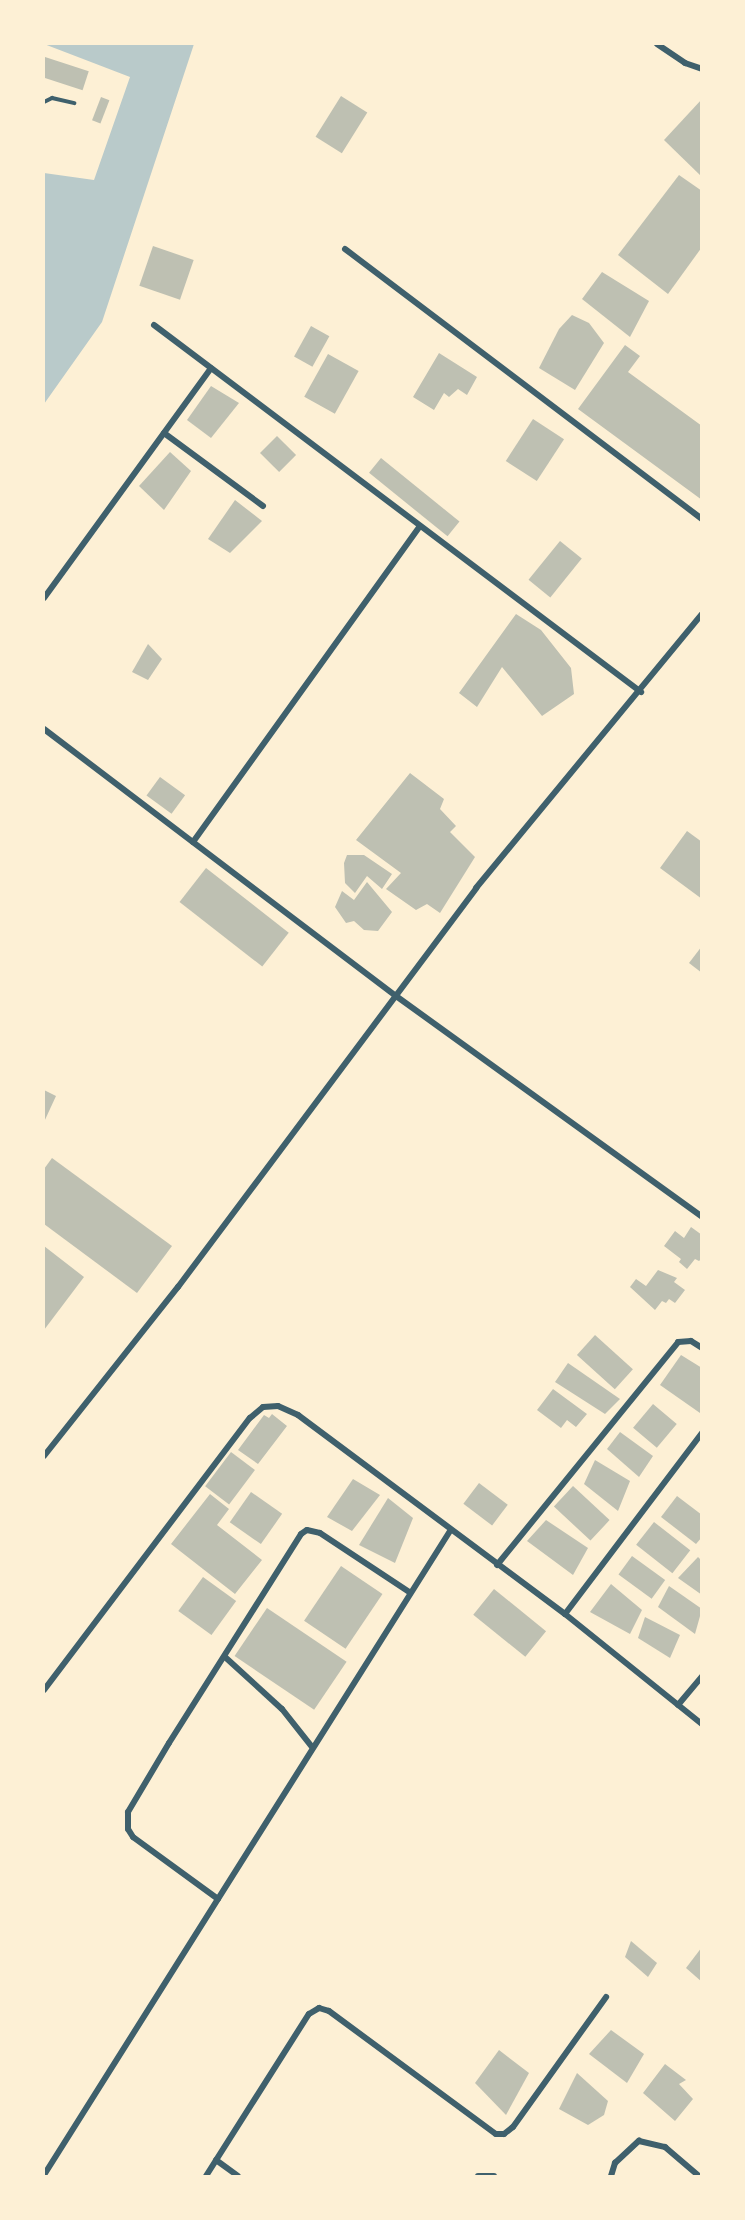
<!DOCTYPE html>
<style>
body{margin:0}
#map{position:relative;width:745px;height:2220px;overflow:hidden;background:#fdf0d5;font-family:Montserrat,sans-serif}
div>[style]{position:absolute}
.green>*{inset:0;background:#b9caca}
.building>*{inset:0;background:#bec0b2;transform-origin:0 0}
.service>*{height:4px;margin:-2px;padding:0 2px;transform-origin:2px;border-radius:2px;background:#3f606c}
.minor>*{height:6px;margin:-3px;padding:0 3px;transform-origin:3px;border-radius:3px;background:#3f606c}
span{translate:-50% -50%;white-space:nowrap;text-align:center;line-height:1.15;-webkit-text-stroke:5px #fdf0d5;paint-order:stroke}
.frame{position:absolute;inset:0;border:45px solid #fdf0d5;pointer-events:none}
</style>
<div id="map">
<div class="green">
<div style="clip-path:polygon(44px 44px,194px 44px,102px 322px,44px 404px,44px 173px,94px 180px,130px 77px)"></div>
</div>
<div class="building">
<div style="left:45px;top:57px;width:46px;height:20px;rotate:18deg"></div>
<div style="left:341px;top:96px;width:31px;height:48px;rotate:32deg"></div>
<div style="left:101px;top:97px;width:9px;height:25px;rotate:21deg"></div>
<div style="clip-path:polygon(702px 99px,702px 177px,664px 140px)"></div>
<div style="clip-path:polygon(679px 175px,702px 191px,702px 247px,668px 294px,618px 255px)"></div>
<div style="left:153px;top:246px;width:43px;height:42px;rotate:19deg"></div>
<div style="clip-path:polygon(602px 272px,649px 301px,630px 337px,582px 299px)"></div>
<div style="clip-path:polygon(572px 315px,589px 323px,604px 343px,575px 390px,539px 368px,559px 329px)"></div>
<div style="left:311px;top:326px;width:21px;height:35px;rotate:29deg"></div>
<div style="clip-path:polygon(625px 345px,640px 356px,628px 372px,702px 426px,702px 500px,578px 409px)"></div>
<div style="clip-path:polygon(439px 353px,477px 377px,467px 395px,458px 389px,449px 397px,444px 393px,434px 410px,413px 397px)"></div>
<div style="left:328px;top:354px;width:35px;height:49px;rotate:29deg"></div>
<div style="clip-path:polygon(211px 386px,239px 403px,211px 438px,187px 420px)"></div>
<div style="left:533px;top:419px;width:37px;height:50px;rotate:33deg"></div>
<div style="left:277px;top:436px;width:27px;height:24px;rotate:45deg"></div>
<div style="clip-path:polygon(170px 452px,191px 471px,164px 510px,139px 486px)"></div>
<div style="left:381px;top:458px;width:101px;height:19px;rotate:39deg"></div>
<div style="clip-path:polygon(235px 500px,262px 521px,230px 553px,208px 539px)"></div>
<div style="left:560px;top:541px;width:28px;height:50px;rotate:39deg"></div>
<div style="clip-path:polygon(516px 614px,541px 630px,571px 668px,574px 694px,542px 716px,502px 667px,477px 707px,459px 693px)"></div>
<div style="clip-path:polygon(148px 644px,162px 659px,148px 680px,132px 672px)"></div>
<div style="clip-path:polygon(410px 773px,444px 799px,440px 809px,456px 826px,450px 832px,475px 857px,440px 913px,427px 904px,416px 910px,386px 889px,401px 873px,356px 840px)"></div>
<div style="left:160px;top:777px;width:31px;height:23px;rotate:36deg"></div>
<div style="clip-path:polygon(687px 831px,702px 842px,702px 899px,660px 868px)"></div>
<div style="clip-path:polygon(347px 855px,364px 855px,392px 874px,382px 889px,367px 876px,355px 893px,345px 883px,344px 863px)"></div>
<div style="left:206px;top:868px;width:105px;height:43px;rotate:38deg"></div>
<div style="clip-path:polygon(367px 882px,392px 912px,378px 931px,364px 930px,354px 921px,346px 923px,335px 907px,342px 891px,354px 900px)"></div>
<div style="clip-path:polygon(702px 946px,702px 973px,689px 963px)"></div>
<div style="clip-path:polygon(44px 1090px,56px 1096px,44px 1122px)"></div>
<div style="clip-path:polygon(52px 1158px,172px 1246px,137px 1293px,44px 1224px,44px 1169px)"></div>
<div style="clip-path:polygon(691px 1227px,702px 1235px,702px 1258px,699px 1261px,695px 1259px,687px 1269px,679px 1262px,681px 1259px,664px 1246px,675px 1231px,684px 1238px)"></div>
<div style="clip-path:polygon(44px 1246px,84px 1277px,44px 1330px)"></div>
<div style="clip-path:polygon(658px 1270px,677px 1278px,674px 1282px,685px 1290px,675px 1303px,669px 1299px,666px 1303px,662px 1301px,655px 1310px,630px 1287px,636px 1279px,646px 1286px)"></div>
<div style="left:595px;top:1335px;width:51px;height:27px;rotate:42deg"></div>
<div style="clip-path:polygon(681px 1355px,702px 1368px,700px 1413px,660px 1385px)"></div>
<div style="clip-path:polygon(568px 1363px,620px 1399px,605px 1414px,555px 1382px)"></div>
<div style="clip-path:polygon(553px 1389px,587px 1414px,576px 1427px,567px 1420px,561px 1428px,537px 1410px)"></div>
<div style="left:653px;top:1404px;width:31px;height:31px;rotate:40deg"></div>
<div style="clip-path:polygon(272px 1414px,287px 1426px,258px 1464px,238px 1450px,264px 1415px,269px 1418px)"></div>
<div style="clip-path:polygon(620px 1432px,653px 1456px,639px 1477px,607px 1449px)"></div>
<div style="left:231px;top:1452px;width:30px;height:43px;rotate:37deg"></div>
<div style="clip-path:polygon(595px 1460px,630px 1481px,618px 1511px,584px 1484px)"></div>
<div style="clip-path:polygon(353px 1479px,380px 1495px,352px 1531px,327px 1517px)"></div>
<div style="left:479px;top:1483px;width:36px;height:26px;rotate:37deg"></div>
<div style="left:573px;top:1486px;width:50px;height:28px;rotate:43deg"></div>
<div style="left:251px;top:1492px;width:38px;height:37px;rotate:35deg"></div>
<div style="clip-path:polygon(210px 1494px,229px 1509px,217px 1525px,262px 1560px,235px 1594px,171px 1544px)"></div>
<div style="clip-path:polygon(677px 1496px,702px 1515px,702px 1537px,696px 1544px,661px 1517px)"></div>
<div style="clip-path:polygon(388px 1498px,413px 1518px,395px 1563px,359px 1545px)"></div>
<div style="clip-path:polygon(546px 1520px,588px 1548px,573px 1575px,527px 1541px)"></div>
<div style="left:654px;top:1522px;width:46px;height:29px;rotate:38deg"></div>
<div style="left:632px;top:1556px;width:41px;height:23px;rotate:36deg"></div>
<div style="clip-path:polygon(698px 1557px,702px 1561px,702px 1595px,678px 1578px)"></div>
<div style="left:341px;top:1566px;width:50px;height:66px;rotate:34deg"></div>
<div style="left:203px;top:1577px;width:41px;height:42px;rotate:36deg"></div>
<div style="clip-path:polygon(611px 1584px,642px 1610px,630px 1634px,590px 1612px)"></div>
<div style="clip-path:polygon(669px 1586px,702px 1609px,695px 1634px,658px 1607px)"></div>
<div style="left:494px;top:1589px;width:67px;height:33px;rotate:39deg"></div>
<div style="left:267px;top:1608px;width:96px;height:58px;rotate:34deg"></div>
<div style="clip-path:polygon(645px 1617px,680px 1635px,670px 1658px,638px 1638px)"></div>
<div style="clip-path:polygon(631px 1941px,657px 1963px,648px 1977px,625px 1957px)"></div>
<div style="clip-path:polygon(702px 1947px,702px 1982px,686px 1968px)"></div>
<div style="clip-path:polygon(611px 2030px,644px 2054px,627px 2083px,589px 2054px)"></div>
<div style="clip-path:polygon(499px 2050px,529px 2073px,506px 2115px,475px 2083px)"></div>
<div style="clip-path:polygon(665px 2064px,686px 2080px,679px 2084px,693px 2099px,675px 2121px,643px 2093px)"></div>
<div style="clip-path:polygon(577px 2073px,608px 2101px,604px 2115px,588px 2125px,559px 2109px)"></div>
</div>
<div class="service">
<div style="left:44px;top:102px;width:9px;rotate:-27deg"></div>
<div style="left:52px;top:98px;width:23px;rotate:13deg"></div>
</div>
<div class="minor">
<div style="left:657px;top:44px;width:34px;rotate:34deg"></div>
<div style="left:685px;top:63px;width:18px;rotate:19deg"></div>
<div style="left:345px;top:249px;width:448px;rotate:37.1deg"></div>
<div style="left:154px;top:325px;width:610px;rotate:37deg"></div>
<div style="left:164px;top:433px;width:123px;rotate:36.4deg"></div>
<div style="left:44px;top:598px;width:284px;rotate:-54deg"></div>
<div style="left:44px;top:729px;width:442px;rotate:37.2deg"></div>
<div style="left:396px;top:996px;width:377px;rotate:35.8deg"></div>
<div style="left:193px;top:842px;width:389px;rotate:-54.3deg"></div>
<div style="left:44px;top:1456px;width:216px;rotate:-51.6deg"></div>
<div style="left:178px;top:1287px;width:498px;rotate:-53.2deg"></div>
<div style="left:476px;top:888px;width:355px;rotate:-50.5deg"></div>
<div style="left:497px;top:1565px;width:287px;rotate:-50.9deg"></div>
<div style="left:678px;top:1342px;width:13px;rotate:-4deg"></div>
<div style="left:691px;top:1341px;width:13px;rotate:32deg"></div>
<div style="left:565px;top:1614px;width:227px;rotate:-52.9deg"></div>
<div style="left:225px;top:1657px;width:77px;rotate:42.4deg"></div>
<div style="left:282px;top:1709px;width:48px;rotate:51.7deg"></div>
<div style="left:44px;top:1690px;width:341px;rotate:-52.9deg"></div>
<div style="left:250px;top:1418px;width:17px;rotate:-40deg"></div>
<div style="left:263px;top:1407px;width:15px;rotate:-4deg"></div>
<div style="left:278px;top:1406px;width:22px;rotate:24deg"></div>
<div style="left:298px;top:1415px;width:333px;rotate:36.7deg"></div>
<div style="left:565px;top:1614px;width:176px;rotate:38.8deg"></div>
<div style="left:678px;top:1705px;width:38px;rotate:-50deg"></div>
<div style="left:218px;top:1899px;width:105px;rotate:-143.9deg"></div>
<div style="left:133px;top:1837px;width:9px;rotate:-122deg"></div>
<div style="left:128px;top:1829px;width:17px;rotate:-90deg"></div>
<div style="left:128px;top:1812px;width:80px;rotate:-59.3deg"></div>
<div style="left:169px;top:1743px;width:247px;rotate:-57.7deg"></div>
<div style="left:301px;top:1534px;width:7px;rotate:-34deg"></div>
<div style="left:307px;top:1530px;width:13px;rotate:13deg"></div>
<div style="left:320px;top:1533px;width:107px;rotate:33.5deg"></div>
<div style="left:216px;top:2160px;width:27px;rotate:36deg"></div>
<div style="left:44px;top:2175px;width:761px;rotate:-57.77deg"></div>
<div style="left:206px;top:2176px;width:192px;rotate:-57.6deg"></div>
<div style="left:309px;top:2014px;width:12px;rotate:-31deg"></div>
<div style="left:319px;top:2008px;width:10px;rotate:17deg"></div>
<div style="left:329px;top:2011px;width:207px;rotate:36.4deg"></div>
<div style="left:496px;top:2134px;width:8px"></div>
<div style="left:504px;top:2134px;width:11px;rotate:-38deg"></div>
<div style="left:513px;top:2127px;width:160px;rotate:-54.4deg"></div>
<div style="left:478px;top:2176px;width:16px"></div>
<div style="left:611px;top:2176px;width:14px;rotate:-73deg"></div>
<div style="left:615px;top:2163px;width:33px;rotate:-43deg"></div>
<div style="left:639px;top:2141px;width:27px;rotate:13deg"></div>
<div style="left:665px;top:2147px;width:45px;rotate:40.5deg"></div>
</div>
<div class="frame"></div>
</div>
